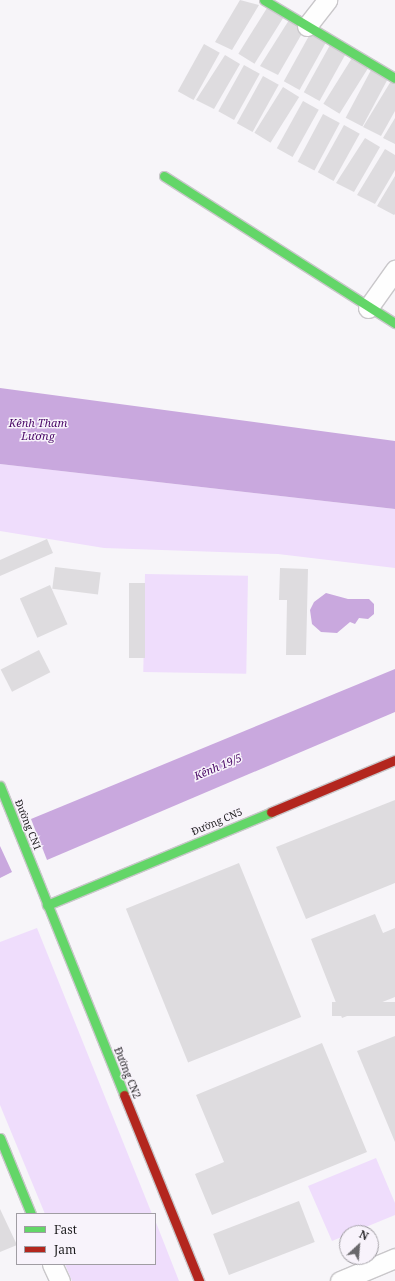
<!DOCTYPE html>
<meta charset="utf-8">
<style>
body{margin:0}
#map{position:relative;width:395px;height:1281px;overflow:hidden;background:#f7f5f9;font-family:"Noto Serif",serif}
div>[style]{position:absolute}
.green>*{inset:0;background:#efddfc;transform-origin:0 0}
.water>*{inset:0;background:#c9a8de}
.building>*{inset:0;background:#dedcdf;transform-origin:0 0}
.roads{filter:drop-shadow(1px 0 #c9c7ca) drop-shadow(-1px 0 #c9c7ca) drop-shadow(0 1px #c9c7ca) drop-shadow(0 -1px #c9c7ca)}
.street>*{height:19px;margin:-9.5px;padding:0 9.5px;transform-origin:9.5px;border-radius:9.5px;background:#fefefe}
.fast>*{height:9px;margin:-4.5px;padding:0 4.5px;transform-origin:4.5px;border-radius:4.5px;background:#63d668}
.jam>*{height:9px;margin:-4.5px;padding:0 4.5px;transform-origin:4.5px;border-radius:4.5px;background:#b3261e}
span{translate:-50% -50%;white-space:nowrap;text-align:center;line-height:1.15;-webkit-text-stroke:3px #f8f3fb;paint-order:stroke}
.street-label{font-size:10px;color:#1d1c1e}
.water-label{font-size:11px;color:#490866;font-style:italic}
.legend{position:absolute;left:16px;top:1213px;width:140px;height:52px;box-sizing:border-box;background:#f8f3fb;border:1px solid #a09da3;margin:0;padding:5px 7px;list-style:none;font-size:12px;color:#1d1c1e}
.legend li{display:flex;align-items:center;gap:8px;height:20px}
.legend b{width:20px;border:1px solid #a09da3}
.north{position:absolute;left:339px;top:1225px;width:40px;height:40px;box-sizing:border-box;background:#f8f3fb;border:1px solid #a09da3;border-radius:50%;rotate:26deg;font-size:11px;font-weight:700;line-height:16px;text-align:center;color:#1d1c1e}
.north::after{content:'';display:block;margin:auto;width:14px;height:18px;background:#69686b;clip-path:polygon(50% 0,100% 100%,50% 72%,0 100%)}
</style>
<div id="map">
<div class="green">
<div style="clip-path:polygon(0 464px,395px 509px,395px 568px,278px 554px,104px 548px,0 531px)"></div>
<div style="left:145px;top:574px;width:103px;height:98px;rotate:1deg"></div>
<div style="clip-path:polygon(37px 928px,152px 1214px,45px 1214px,0 1105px,0 942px)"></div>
<div style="clip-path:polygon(376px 1158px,395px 1203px,395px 1215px,332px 1241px,308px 1186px)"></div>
<div style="clip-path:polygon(155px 1220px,179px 1281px,72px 1281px,65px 1264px,155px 1264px)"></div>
</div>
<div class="water">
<div style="clip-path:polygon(0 388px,395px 441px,395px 509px,0 464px)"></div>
<div style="clip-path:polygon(326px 593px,348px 599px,369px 599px,374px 604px,374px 614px,368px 619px,359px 618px,355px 624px,350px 622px,337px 633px,321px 632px,312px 624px,310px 610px,314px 602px)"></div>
<div style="clip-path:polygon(395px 669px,395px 712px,47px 860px,31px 819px)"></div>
<div style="clip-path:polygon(0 846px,12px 872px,0 878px)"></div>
</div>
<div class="building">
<div style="clip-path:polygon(240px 0,259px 5px,232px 50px,215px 42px)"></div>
<div style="left:267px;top:8px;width:19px;height:54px;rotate:32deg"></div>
<div style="clip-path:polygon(289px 20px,304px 30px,278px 75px,260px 66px)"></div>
<div style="left:310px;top:34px;width:18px;height:54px;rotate:29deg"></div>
<div style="left:204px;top:44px;width:18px;height:54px;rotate:29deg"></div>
<div style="left:330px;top:45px;width:18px;height:54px;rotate:29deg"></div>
<div style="clip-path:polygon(225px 55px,240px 64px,214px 109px,196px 100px)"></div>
<div style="left:352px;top:58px;width:19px;height:54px;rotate:32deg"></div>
<div style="left:244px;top:65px;width:18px;height:53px;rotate:29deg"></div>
<div style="left:371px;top:70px;width:19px;height:54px;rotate:28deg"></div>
<div style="left:263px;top:76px;width:18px;height:54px;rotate:29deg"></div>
<div style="clip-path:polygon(391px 81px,395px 84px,395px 111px,381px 136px,363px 127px)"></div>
<div style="left:283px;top:87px;width:19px;height:54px;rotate:32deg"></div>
<div style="left:303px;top:101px;width:18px;height:54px;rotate:29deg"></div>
<div style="left:323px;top:114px;width:19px;height:54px;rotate:28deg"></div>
<div style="clip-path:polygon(395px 118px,395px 144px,383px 138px)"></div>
<div style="left:344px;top:125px;width:18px;height:54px;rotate:29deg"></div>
<div style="clip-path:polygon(365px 138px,380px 147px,354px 192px,336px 183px)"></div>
<div style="clip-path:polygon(385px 149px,395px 155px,395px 170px,375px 204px,357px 195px)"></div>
<div style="clip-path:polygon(395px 176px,395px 214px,394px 215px,377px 206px)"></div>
<div style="clip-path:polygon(47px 539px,53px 553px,0 576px,0 560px)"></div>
<div style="left:55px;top:567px;width:46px;height:22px;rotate:7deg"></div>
<div style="clip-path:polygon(280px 568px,308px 569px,306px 655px,286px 655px,287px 600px,279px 600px)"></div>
<div style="left:129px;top:583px;width:16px;height:75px"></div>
<div style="left:50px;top:585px;width:43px;height:33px;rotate:66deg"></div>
<div style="left:39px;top:650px;width:25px;height:43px;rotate:63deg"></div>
<div style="clip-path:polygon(395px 800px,395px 883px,306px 919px,276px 847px)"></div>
<div style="left:239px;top:863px;width:166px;height:122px;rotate:68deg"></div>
<div style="clip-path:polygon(375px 914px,383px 933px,395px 928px,395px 997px,342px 1018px,311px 939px)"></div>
<div style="left:395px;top:1002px;width:14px;height:63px;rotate:90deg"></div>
<div style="clip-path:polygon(395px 1036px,395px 1142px,357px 1051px)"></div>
<div style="clip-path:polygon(322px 1043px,367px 1152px,212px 1215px,195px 1174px,224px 1162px,196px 1095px)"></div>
<div style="left:299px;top:1201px;width:44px;height:92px;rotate:69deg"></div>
<div style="clip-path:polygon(0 1209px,17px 1245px,0 1252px)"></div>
</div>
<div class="roads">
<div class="street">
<div style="left:307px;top:26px;width:33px;rotate:-52deg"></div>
<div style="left:368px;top:308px;width:47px;rotate:-54.6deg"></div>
<div style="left:52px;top:1264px;width:19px;rotate:65deg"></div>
<div style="left:340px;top:1281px;width:60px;rotate:-22.7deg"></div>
</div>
<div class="fast">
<div style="left:264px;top:0;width:152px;rotate:30.8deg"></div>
<div style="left:164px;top:176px;width:274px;rotate:32.5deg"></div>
<div style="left:0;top:786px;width:333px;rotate:68.1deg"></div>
<div style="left:47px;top:905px;width:243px;rotate:-22.5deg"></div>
<div style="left:0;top:1138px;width:82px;rotate:67.8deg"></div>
</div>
<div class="jam">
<div style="left:271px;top:812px;width:134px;rotate:-22.8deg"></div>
<div style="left:124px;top:1095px;width:201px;rotate:68deg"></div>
</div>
</div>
<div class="street-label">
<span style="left:217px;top:822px;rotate:-23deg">Đường CN5</span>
<span style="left:28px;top:825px;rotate:68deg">Đường CN1</span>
<span style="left:127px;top:1073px;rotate:68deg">Đường CN2</span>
</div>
<div class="water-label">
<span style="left:38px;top:430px">Kênh Tham<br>Lương</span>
<span style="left:218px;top:767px;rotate:-23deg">Kênh 19/5</span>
</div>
<ul class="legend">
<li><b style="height:5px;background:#63d668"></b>Fast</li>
<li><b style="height:5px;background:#b3261e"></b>Jam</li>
</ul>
<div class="north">N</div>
</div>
